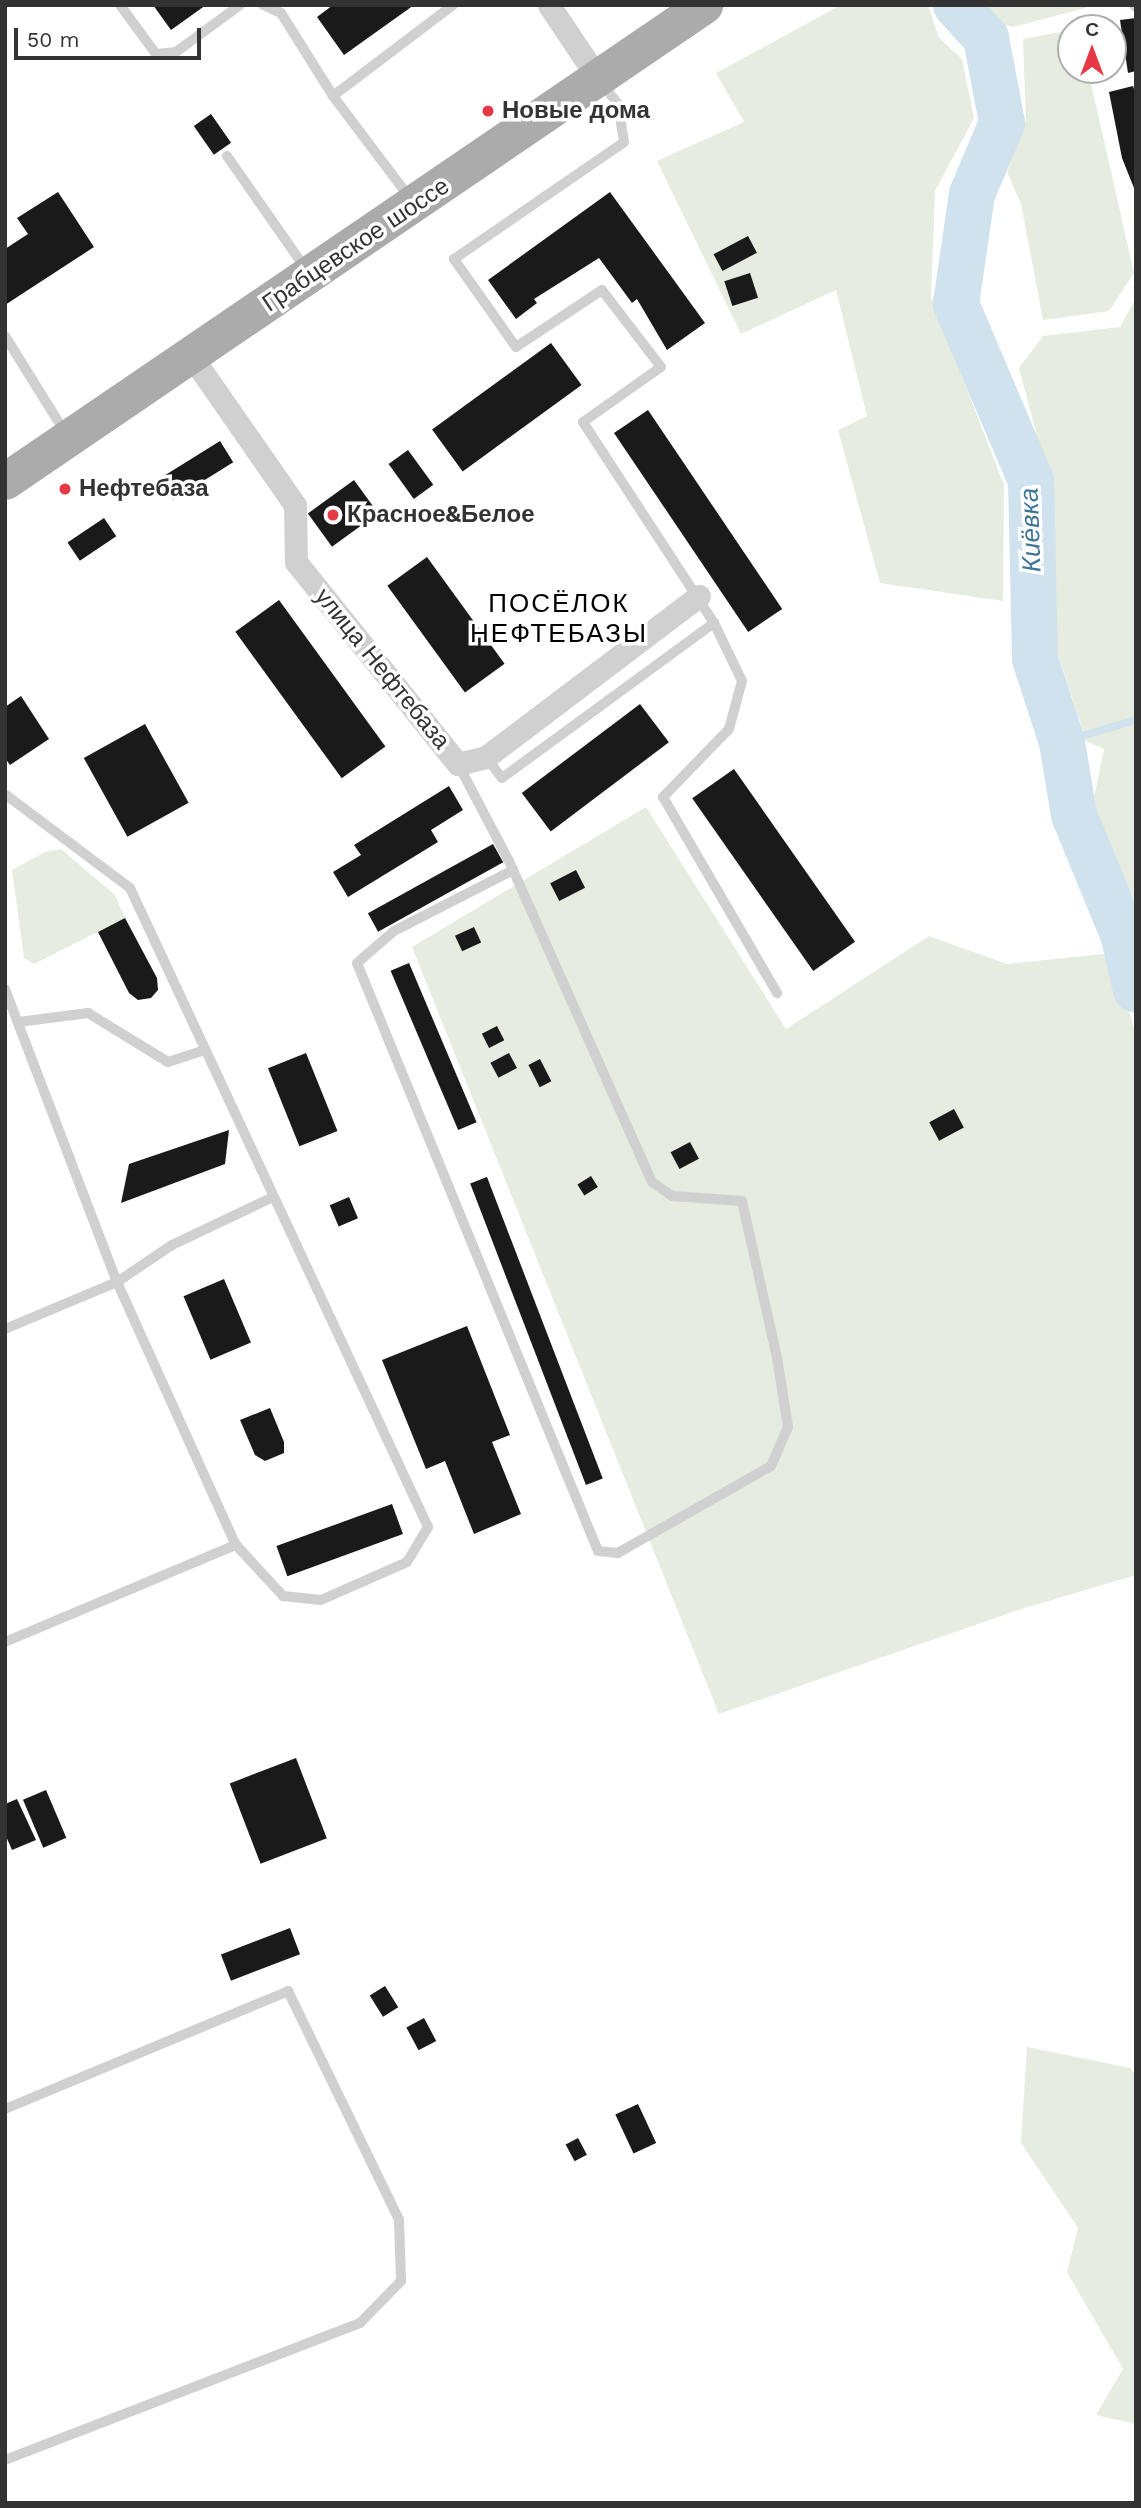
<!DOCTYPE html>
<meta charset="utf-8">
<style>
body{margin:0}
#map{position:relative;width:1141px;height:2508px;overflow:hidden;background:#fff;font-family:"Work Sans",sans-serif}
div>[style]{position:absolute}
.green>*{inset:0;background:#e6ecdf}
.stream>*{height:8px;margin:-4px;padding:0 4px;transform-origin:4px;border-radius:4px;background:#cfe2ee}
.river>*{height:46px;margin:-23px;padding:0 23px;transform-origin:23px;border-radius:23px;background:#cfe2ee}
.building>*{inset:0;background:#1a1a1a;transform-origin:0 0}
.service>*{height:10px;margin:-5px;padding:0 5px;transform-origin:5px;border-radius:5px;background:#d0d0d0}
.minor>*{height:23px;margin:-11.5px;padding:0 11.5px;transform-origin:11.5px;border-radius:11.5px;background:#d0d0d0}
.primary>*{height:37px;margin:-18.5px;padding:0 18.5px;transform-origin:18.5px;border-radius:18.5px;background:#ababab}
.dots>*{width:19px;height:19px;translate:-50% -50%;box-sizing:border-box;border:4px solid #fff;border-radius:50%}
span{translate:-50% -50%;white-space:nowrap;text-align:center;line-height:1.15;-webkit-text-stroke:7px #fff;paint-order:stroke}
.poi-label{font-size:24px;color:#333;font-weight:700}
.left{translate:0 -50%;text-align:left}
.street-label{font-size:24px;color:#333}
.water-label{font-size:26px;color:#3f7597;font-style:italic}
.neighbourhood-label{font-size:26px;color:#000;letter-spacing:2px}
.frame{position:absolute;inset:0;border:7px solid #333;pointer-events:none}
.north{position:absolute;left:1057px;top:14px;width:70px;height:70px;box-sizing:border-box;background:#fff;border:2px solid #adadad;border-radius:50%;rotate:0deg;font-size:19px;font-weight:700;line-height:28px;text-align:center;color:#333}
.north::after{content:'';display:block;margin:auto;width:24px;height:32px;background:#e63946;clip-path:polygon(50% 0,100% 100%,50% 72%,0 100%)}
.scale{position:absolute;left:14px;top:28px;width:187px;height:32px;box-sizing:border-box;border:4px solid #333;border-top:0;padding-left:9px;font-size:21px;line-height:24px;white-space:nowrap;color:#333;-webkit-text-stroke:5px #fff;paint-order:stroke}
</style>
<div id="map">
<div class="green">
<div style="clip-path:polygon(841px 5px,928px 5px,939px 38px,962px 59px,974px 118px,935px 191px,931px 297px,1004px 485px,1003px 601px,880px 583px,838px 430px,867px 416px,836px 290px,741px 334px,657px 161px,744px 122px,716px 73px)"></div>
<div style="clip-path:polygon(974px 5px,1084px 5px,1085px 8px,1013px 27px,994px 22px)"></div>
<div style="clip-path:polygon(1071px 30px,1071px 70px,1088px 70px,1134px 273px,1109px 311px,1043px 320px,1021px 204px,1007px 172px,1026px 120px,1023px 39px)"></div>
<div style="clip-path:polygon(1136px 298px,1136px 904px,1092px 807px,1104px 749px,1086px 741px,1055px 645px,1052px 493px,1019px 368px,1043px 336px,1120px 327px)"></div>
<div style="clip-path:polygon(646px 807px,786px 1029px,929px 936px,1007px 964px,1112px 953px,1136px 1035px,1136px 1575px,1018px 1610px,719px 1714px,412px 947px)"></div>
<div style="clip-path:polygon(61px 849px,115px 895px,125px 918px,34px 964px,24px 958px,12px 870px,45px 852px)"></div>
<div style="clip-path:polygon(1027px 2047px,1130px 2068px,1136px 2075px,1136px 2424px,1096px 2415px,1123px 2369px,1067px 2272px,1078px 2228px,1021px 2143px)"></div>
</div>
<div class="stream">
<div style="left:1062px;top:742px;width:77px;rotate:-16.6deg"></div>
</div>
<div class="river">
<div style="left:956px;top:5px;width:45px;rotate:47.7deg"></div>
<div style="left:986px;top:38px;width:86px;rotate:79.3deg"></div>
<div style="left:1002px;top:123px;width:77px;rotate:112.9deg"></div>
<div style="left:972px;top:194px;width:111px;rotate:98.3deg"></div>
<div style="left:956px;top:304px;width:192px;rotate:67deg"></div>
<div style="left:1031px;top:481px;width:178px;rotate:88.7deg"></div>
<div style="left:1035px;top:659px;width:87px;rotate:72deg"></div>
<div style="left:1062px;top:742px;width:74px;rotate:80.7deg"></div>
<div style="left:1074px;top:815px;width:132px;rotate:67.7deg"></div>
<div style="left:1124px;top:937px;width:54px;rotate:77.2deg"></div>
</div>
<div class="building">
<div style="clip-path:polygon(153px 5px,206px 5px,171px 30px)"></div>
<div style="clip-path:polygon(333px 5px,341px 6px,414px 5px,344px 55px,317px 17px)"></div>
<div style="clip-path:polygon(1136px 18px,1136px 71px,1128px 73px,1120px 20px)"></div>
<div style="clip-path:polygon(1133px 86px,1136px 95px,1136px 193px,1122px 158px,1109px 92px)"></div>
<div style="left:211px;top:114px;width:35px;height:21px;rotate:55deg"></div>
<div style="clip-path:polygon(58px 192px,94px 247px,5px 305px,5px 249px,28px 234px,17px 218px)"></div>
<div style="clip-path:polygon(610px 192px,705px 323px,667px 350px,637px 299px,632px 303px,599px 258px,534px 299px,537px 303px,516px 319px,488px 280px)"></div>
<div style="left:748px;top:236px;width:19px;height:39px;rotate:62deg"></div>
<div style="left:750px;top:273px;width:26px;height:27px;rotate:72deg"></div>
<div style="left:551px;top:343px;width:52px;height:147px;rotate:54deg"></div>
<div style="left:648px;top:410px;width:240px;height:41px;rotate:56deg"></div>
<div style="left:220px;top:441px;width:25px;height:71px;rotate:58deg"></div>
<div style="left:408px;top:450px;width:43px;height:24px;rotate:54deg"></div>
<div style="left:354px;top:480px;width:41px;height:57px;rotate:54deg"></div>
<div style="left:104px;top:518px;width:22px;height:44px;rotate:56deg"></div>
<div style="left:427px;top:557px;width:132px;height:49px;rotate:54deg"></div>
<div style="left:279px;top:600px;width:181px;height:54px;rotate:54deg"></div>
<div style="clip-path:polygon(21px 696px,49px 739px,10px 765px,5px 758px,5px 707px)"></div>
<div style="left:640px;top:704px;width:48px;height:148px;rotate:53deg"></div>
<div style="left:145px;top:724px;width:90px;height:70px;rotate:61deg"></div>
<div style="left:734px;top:769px;width:211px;height:51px;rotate:55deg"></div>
<div style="clip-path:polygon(449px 786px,463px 810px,431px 830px,438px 842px,348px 897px,333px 872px,361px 855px,354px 845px)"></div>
<div style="left:493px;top:844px;width:21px;height:143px;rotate:61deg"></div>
<div style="left:576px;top:870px;width:20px;height:29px;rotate:63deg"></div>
<div style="clip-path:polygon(125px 918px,157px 978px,158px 990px,151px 998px,138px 1000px,129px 993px,98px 932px)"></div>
<div style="left:474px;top:927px;width:17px;height:21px;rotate:65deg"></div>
<div style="left:409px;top:963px;width:173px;height:20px;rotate:67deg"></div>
<div style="left:497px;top:1026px;width:16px;height:17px;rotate:63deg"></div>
<div style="left:306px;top:1053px;width:84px;height:41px;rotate:68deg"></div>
<div style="left:509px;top:1053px;width:17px;height:21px;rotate:62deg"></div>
<div style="left:540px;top:1059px;width:25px;height:13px;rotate:63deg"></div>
<div style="left:954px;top:1109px;width:21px;height:28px;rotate:62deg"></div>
<div style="clip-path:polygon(229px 1130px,225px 1164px,121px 1203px,129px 1164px)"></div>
<div style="left:690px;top:1142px;width:19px;height:22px;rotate:62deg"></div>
<div style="left:591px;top:1176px;width:13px;height:16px;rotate:58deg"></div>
<div style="left:487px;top:1177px;width:323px;height:18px;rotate:69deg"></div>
<div style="left:349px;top:1197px;width:23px;height:21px;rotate:67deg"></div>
<div style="left:224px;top:1279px;width:69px;height:44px;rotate:67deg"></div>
<div style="clip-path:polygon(467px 1326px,510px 1435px,492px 1442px,521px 1514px,474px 1534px,445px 1461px,426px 1469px,382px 1360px)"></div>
<div style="clip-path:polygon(270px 1408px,284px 1442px,284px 1453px,265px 1461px,255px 1455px,240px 1420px)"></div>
<div style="left:392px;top:1504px;width:32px;height:123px;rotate:70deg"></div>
<div style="left:296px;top:1758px;width:86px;height:71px;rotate:69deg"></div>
<div style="left:46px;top:1790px;width:52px;height:25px;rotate:67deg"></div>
<div style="clip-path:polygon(17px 1799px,36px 1840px,12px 1850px,5px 1834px,5px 1804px)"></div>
<div style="left:290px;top:1928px;width:28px;height:74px;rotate:69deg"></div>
<div style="left:385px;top:1986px;width:25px;height:18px;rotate:58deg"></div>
<div style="left:424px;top:2018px;width:26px;height:20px;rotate:62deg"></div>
<div style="left:638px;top:2104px;width:43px;height:25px;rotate:65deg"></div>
<div style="left:578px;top:2138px;width:19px;height:14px;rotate:62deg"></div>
</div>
<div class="service">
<div style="left:120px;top:5px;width:61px;rotate:53.7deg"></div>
<div style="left:156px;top:54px;width:20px;rotate:-6deg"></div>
<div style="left:176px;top:52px;width:79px;rotate:-36.3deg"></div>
<div style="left:263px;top:5px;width:20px;rotate:24deg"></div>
<div style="left:281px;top:13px;width:98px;rotate:57.9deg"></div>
<div style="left:333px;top:96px;width:128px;rotate:53deg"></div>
<div style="left:1134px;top:5px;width:3px;rotate:45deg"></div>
<div style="left:333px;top:96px;width:151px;rotate:-37.2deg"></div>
<div style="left:227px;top:156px;width:136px;rotate:55.1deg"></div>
<div style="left:5px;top:336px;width:115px;rotate:58.1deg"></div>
<div style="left:714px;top:623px;width:64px;rotate:64.2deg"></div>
<div style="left:742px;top:681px;width:50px;rotate:105.2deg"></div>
<div style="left:729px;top:729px;width:95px;rotate:134.1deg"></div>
<div style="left:663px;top:797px;width:227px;rotate:59.8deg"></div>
<div style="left:486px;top:757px;width:26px;rotate:53deg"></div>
<div style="left:502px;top:778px;width:263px;rotate:-36.2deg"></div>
<div style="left:714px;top:623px;width:240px;rotate:-123.1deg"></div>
<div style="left:583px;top:422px;width:95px;rotate:-35.2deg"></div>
<div style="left:661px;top:367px;width:97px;rotate:-127.5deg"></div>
<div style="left:602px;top:290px;width:103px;rotate:146.5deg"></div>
<div style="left:516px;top:347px;width:108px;rotate:-125.2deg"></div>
<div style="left:454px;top:259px;width:206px;rotate:-34.5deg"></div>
<div style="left:624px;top:142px;width:38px;rotate:-99deg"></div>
<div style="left:618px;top:104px;width:28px;rotate:-128deg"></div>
<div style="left:458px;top:764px;width:110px;rotate:62.3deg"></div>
<div style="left:509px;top:861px;width:351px;rotate:66deg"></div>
<div style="left:652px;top:1182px;width:24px;rotate:35deg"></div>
<div style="left:672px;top:1196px;width:70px;rotate:4.1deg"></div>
<div style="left:742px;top:1201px;width:161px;rotate:77.4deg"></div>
<div style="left:777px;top:1358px;width:70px;rotate:80.9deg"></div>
<div style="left:788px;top:1427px;width:43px;rotate:113.6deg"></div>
<div style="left:771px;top:1466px;width:176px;rotate:150.4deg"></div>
<div style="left:618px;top:1553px;width:20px;rotate:-174deg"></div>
<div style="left:598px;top:1551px;width:635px;rotate:-112.29deg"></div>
<div style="left:357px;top:963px;width:49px;rotate:-40.9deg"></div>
<div style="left:394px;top:931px;width:134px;rotate:-27.1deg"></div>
<div style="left:5px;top:989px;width:314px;rotate:69.1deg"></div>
<div style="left:117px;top:1282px;width:289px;rotate:65.7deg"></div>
<div style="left:236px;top:1545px;width:69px;rotate:47.3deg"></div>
<div style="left:283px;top:1596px;width:38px;rotate:6deg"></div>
<div style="left:321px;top:1600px;width:94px;rotate:-23.8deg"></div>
<div style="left:407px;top:1562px;width:41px;rotate:-59deg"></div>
<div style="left:428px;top:1527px;width:705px;rotate:-115deg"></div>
<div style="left:130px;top:888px;width:155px;rotate:-143.1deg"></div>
<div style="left:18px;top:1022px;width:71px;rotate:-7.3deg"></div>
<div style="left:88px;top:1013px;width:94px;rotate:31.5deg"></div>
<div style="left:168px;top:1062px;width:38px;rotate:-18deg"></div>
<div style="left:5px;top:1329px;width:121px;rotate:-22.8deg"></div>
<div style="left:117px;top:1282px;width:66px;rotate:-33.9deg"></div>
<div style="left:172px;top:1245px;width:112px;rotate:-25.4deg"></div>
<div style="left:5px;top:1642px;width:251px;rotate:-22.8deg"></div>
<div style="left:5px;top:2109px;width:307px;rotate:-22.6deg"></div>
<div style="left:288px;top:1991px;width:254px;rotate:64.1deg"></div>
<div style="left:399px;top:2220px;width:61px;rotate:88.1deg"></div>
<div style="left:401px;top:2281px;width:59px;rotate:134.3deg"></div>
<div style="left:360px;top:2323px;width:381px;rotate:158.9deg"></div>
</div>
<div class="minor">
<div style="left:549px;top:5px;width:87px;rotate:56.3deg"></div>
<div style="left:192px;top:357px;width:180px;rotate:55.2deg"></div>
<div style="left:295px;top:505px;width:57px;rotate:89deg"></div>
<div style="left:296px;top:562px;width:259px;rotate:51.3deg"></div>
<div style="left:458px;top:764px;width:29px;rotate:-14deg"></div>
<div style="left:486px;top:757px;width:267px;rotate:-37.1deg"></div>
</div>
<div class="primary">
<div style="left:5px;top:481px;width:846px;rotate:-34.25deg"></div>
</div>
<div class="dots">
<div style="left:488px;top:111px;background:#e63946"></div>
<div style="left:65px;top:489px;background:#e63946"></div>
<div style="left:333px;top:515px;background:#e63946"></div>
</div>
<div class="poi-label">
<span class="left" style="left:502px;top:111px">Новые дома</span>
<span class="left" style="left:79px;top:489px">Нефтебаза</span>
<span class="left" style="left:347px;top:515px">Красное&amp;Белое</span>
</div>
<div class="street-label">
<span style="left:356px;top:245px;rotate:-34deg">Грабцевское шоссе</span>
<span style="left:382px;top:669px;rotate:51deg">улица Нефтебаза</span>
</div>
<div class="water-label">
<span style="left:1031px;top:530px;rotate:-92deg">Киёвка</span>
</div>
<div class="neighbourhood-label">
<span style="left:559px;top:619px">ПОСЁЛОК<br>НЕФТЕБАЗЫ</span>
</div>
<div class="frame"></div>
<div class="north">С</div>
<div class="scale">50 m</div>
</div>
